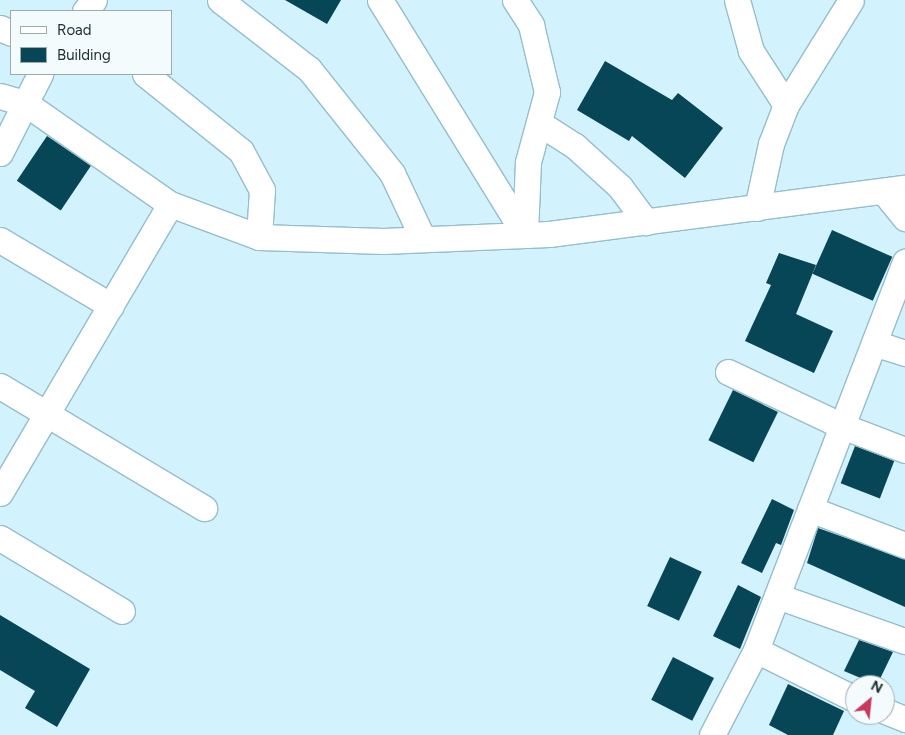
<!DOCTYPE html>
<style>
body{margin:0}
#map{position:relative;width:905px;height:735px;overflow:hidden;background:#d2f2fd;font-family:Figtree,sans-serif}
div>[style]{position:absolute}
.building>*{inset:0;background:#074656;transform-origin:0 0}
.roads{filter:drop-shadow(1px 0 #96bdca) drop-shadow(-1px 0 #96bdca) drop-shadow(0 1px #96bdca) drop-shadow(0 -1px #96bdca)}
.minor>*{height:25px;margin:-12.5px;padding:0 12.5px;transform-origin:12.5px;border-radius:12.5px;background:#fff}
span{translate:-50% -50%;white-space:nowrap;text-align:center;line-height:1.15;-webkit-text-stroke:5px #f3fbfd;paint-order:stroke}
.legend{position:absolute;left:10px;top:10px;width:162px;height:65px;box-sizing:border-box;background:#f3fbfd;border:1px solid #9faaad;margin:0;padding:6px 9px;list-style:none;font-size:15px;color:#203035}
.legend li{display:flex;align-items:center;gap:10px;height:25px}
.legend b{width:25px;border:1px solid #9faaad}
.north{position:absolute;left:845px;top:675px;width:50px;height:50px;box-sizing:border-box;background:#f3fbfd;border:1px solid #9faaad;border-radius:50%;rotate:28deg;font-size:14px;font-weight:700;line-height:20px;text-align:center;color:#203035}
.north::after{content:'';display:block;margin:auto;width:18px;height:22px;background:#c8385c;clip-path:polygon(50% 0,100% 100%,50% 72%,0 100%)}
</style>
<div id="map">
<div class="building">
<div style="clip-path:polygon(285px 0,341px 0,327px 24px)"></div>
<div style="clip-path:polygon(605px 61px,672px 100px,678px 93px,723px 128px,685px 178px,632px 136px,629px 141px,577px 110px)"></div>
<div style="left:47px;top:136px;width:53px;height:54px;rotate:34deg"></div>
<div style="left:832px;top:230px;width:66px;height:48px;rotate:24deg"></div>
<div style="clip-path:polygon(779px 253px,816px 265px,796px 314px,833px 331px,814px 373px,745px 341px,771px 285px,766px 283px)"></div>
<div style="left:733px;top:390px;width:50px;height:56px;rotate:26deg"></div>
<div style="left:855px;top:446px;width:42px;height:40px;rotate:21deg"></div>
<div style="clip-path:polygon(772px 499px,794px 510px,781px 545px,776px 543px,762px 573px,741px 563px)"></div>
<div style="clip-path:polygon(818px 528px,905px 559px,905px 607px,807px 563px)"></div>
<div style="left:670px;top:557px;width:35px;height:54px;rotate:25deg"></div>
<div style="clip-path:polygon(738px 585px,761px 597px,740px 649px,713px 636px)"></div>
<div style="clip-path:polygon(0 615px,90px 669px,57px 727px,25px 708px,35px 691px,0 670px)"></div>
<div style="clip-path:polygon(859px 640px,893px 652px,877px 685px,844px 671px)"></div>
<div style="left:673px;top:657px;width:46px;height:48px;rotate:27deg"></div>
<div style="clip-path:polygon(788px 684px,844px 711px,833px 735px,788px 735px,769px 725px)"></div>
</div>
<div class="roads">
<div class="minor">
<div style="left:220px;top:0;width:113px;rotate:37.8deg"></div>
<div style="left:309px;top:69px;width:133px;rotate:51.4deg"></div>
<div style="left:392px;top:173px;width:73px;rotate:64.8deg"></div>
<div style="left:380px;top:0;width:276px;rotate:58.3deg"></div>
<div style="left:515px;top:0;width:30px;rotate:57deg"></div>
<div style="left:531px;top:25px;width:69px;rotate:76.6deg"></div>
<div style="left:547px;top:92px;width:73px;rotate:105.2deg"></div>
<div style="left:528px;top:162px;width:73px;rotate:92.4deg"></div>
<div style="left:737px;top:0;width:53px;rotate:74.6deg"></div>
<div style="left:751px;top:51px;width:64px;rotate:57.1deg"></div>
<div style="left:85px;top:11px;width:14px;rotate:-51deg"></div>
<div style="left:0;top:28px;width:12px;rotate:24deg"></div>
<div style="left:145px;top:74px;width:123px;rotate:38.7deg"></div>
<div style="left:241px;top:151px;width:44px;rotate:61.7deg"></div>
<div style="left:262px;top:190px;width:47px;rotate:93.7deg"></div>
<div style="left:0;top:96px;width:26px;rotate:16deg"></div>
<div style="left:25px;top:103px;width:177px;rotate:34.9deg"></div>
<div style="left:170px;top:204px;width:95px;rotate:20.3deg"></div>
<div style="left:259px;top:237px;width:124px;rotate:1.8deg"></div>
<div style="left:383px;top:241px;width:166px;rotate:-2.4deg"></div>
<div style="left:549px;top:234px;width:359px;rotate:-7.4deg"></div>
<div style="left:539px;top:123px;width:43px;rotate:32.6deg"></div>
<div style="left:575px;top:146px;width:61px;rotate:42.3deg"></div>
<div style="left:620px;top:187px;width:44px;rotate:53.4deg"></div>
<div style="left:0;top:153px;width:89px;rotate:-63.1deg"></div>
<div style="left:883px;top:191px;width:35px;rotate:51deg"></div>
<div style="left:757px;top:208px;width:66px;rotate:-77.7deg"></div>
<div style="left:771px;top:144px;width:42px;rotate:-69deg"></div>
<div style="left:786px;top:105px;width:123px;rotate:-58.2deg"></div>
<div style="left:0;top:240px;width:129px;rotate:30.7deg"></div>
<div style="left:874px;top:343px;width:33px;rotate:18deg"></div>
<div style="left:728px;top:372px;width:126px;rotate:25.3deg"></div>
<div style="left:842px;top:426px;width:67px;rotate:20.9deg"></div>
<div style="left:0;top:386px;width:238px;rotate:30.9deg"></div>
<div style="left:0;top:493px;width:335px;rotate:-59.5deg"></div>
<div style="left:810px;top:509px;width:102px;rotate:20.8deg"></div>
<div style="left:0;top:538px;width:142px;rotate:30.9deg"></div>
<div style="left:777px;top:596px;width:136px;rotate:19.4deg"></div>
<div style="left:855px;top:699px;width:110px;rotate:-153.7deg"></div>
<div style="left:756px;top:650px;width:416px;rotate:-69deg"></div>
<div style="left:885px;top:711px;width:22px;rotate:22deg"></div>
<div style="left:712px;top:735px;width:96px;rotate:-62.6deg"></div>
</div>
</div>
<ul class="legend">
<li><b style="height:6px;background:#fff"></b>Road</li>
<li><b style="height:14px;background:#074656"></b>Building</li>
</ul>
<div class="north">N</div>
</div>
